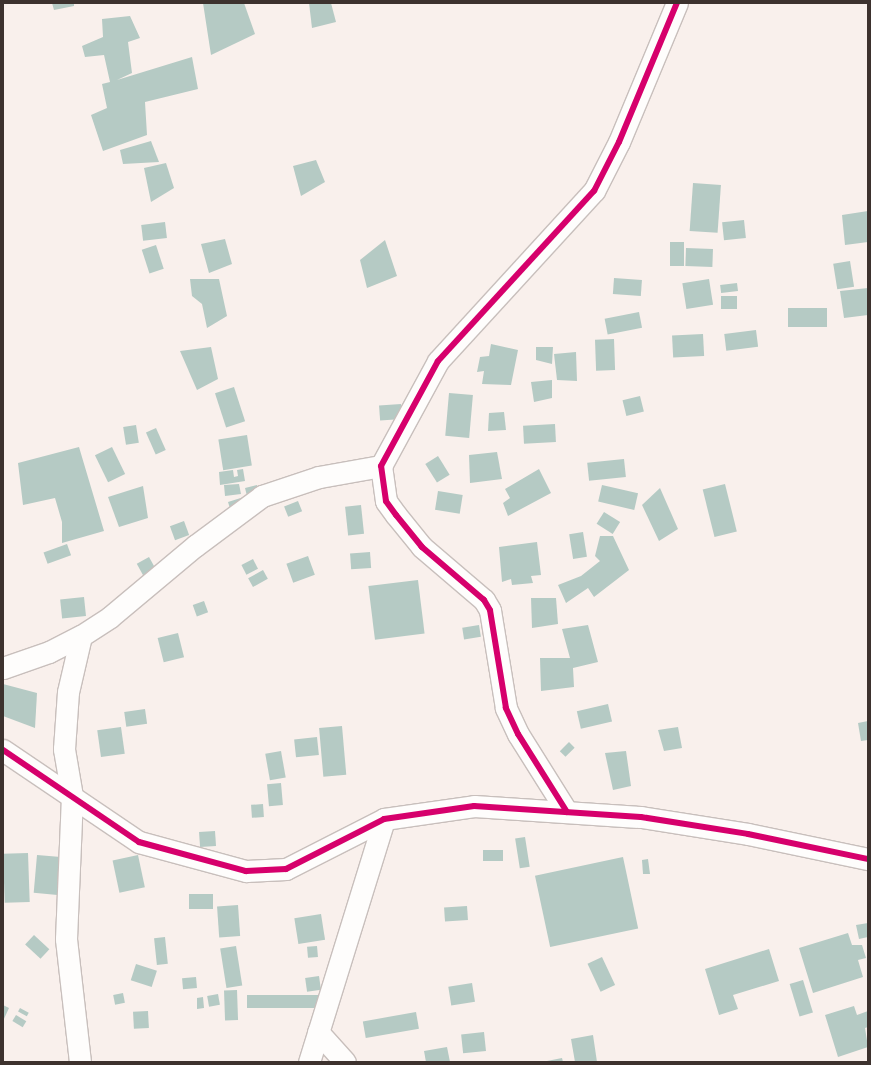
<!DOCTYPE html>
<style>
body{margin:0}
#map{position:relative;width:871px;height:1065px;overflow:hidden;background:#f9f0ec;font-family:"Archivo Narrow",sans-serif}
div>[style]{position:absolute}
.building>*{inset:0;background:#b5cac4;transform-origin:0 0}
.roads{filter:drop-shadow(1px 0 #c8bfbc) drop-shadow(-1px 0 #c8bfbc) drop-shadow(0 1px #c8bfbc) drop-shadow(0 -1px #c8bfbc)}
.minor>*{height:21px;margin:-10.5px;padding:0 10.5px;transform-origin:10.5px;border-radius:10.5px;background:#fefdfc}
.cycleway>*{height:6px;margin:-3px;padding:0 3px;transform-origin:3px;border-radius:3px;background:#d6006c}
span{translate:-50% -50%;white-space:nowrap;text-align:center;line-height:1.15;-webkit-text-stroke:3.5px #fefefe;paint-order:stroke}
.frame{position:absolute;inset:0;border:4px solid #3d322e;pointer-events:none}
</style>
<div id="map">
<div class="building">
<div style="clip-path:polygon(52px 3px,74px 3px,74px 6px,54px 10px)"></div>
<div style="clip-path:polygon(203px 3px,244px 3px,255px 34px,211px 55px)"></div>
<div style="clip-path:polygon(309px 3px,331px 3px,336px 22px,312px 28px)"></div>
<div style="clip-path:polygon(130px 16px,140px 38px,128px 42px,132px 73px,117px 80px,192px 57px,198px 89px,145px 102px,147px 135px,103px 151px,91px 115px,107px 108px,102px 84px,110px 82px,104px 55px,85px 57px,82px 46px,103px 37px,102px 19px)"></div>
<div style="clip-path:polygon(151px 141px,159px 162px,123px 164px,120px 150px)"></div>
<div style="clip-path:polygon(316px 160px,325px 182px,301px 196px,293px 166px)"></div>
<div style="clip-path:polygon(166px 163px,174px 188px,151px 202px,144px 168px)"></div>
<div style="left:693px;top:183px;width:28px;height:48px;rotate:4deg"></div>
<div style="clip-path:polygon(868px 211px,868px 242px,845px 245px,842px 215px)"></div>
<div style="left:744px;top:220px;width:18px;height:22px;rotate:84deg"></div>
<div style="left:165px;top:222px;width:16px;height:24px;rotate:83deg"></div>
<div style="clip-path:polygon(225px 239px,232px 264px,209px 273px,201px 244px)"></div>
<div style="clip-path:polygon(385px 240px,397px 276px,367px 288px,360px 260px)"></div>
<div style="left:670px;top:242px;width:14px;height:24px"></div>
<div style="left:156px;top:245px;width:25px;height:15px;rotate:72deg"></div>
<div style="left:686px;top:248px;width:27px;height:18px;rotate:2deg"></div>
<div style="left:850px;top:261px;width:26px;height:17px;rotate:81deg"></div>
<div style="left:614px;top:278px;width:28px;height:16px;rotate:4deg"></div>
<div style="clip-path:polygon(190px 279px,219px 279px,227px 316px,207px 328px,202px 304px,192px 296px)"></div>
<div style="left:709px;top:279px;width:26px;height:27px;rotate:81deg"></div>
<div style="left:737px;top:283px;width:8px;height:17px;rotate:83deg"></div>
<div style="clip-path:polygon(868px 288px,868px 315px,844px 318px,840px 291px)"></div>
<div style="left:721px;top:296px;width:16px;height:13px"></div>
<div style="left:827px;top:308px;width:19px;height:39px;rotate:90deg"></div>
<div style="left:639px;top:312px;width:16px;height:35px;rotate:79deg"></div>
<div style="left:756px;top:330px;width:17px;height:32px;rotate:83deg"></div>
<div style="left:703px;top:334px;width:22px;height:31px;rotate:87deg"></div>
<div style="left:614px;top:339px;width:31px;height:19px;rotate:88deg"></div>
<div style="clip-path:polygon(491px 344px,518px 350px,511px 385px,482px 384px,484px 371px,477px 372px,480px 357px,489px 356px)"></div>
<div style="clip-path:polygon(211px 347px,218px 379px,197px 390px,180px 351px)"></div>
<div style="clip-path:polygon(536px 347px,553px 347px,552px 364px,536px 360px)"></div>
<div style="clip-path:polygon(576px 352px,577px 381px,557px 380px,554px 354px)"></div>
<div style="clip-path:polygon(552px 380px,552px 398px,534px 402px,531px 382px)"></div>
<div style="left:234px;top:387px;width:36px;height:20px;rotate:72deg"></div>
<div style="left:449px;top:393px;width:24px;height:43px;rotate:5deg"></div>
<div style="left:640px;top:396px;width:16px;height:18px;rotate:76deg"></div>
<div style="left:401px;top:404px;width:15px;height:22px;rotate:86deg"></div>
<div style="clip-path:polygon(504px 412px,506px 430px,488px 431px,489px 413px)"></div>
<div style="left:555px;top:424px;width:18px;height:32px;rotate:87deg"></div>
<div style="left:136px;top:425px;width:18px;height:13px;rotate:81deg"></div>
<div style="left:156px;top:428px;width:24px;height:11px;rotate:66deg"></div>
<div style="left:247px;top:435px;width:31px;height:29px;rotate:81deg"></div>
<div style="clip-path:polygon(79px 447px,104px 531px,62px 543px,62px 522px,55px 498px,23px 505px,18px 463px)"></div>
<div style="left:112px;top:447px;width:30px;height:19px;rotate:64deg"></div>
<div style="clip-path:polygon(497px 452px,502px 479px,470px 483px,469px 455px)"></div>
<div style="left:438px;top:456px;width:22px;height:15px;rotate:58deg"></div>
<div style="left:624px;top:459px;width:18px;height:37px;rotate:84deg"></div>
<div style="clip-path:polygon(243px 469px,245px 481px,220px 485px,219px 472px,233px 470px,234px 477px,238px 476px,237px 470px)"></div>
<div style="clip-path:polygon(539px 469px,551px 493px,508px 516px,503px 503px,510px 498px,505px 489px)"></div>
<div style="clip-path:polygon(239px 484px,241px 494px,225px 496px,224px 485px)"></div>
<div style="left:725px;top:484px;width:49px;height:23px;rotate:76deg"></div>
<div style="clip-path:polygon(257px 485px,259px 495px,233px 518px,228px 502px,247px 496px,245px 488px)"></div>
<div style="left:602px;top:485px;width:37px;height:17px;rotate:13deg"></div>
<div style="clip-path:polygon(143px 486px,148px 518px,119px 527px,108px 497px)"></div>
<div style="clip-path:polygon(660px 488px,678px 529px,659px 541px,642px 505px)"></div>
<div style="left:438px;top:491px;width:25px;height:19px;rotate:9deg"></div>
<div style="left:298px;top:501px;width:11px;height:15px;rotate:68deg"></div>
<div style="left:361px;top:505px;width:29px;height:16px;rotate:84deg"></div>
<div style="left:604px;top:512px;width:19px;height:14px;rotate:32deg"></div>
<div style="left:184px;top:521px;width:15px;height:15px;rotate:70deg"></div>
<div style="left:583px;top:532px;width:25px;height:14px;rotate:81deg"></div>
<div style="clip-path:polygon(600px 536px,613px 536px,629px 570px,594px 597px,588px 588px,566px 603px,558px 585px,581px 576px,600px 561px,595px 556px)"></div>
<div style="clip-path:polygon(537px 542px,541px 575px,531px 576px,533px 583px,512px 585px,511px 579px,502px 582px,499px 547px)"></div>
<div style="left:67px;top:544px;width:12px;height:25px;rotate:70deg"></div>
<div style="left:370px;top:552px;width:16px;height:20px;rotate:86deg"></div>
<div style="left:308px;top:556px;width:20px;height:23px;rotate:70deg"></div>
<div style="left:149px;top:557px;width:21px;height:14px;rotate:61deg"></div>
<div style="left:253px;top:559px;width:11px;height:13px;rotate:63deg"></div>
<div style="left:263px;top:570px;width:10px;height:17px;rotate:61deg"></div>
<div style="left:418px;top:580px;width:54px;height:50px;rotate:83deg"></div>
<div style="left:84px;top:597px;width:19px;height:24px;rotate:84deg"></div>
<div style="clip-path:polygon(531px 598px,556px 598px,558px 624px,532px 628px)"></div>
<div style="left:204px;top:601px;width:12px;height:12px;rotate:70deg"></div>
<div style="left:479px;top:625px;width:12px;height:17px;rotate:81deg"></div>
<div style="clip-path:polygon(588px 625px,598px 662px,573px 668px,574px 687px,541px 691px,540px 658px,570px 658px,562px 629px)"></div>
<div style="left:178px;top:633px;width:25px;height:21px;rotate:76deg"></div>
<div style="clip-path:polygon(3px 684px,37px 693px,35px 728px,3px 716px)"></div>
<div style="left:608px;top:704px;width:18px;height:32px;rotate:77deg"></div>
<div style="left:145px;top:709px;width:15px;height:21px;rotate:82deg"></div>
<div style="clip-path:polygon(868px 721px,868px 740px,861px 741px,858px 723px)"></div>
<div style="left:342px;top:726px;width:49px;height:23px;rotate:85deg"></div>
<div style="left:121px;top:727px;width:27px;height:24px;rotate:82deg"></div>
<div style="clip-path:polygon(678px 727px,682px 748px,664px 751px,658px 730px)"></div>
<div style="left:317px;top:737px;width:18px;height:23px;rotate:84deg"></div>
<div style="left:569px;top:742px;width:8px;height:13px;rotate:45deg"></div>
<div style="left:281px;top:751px;width:27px;height:16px;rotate:80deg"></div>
<div style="clip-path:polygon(626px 751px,631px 786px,613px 790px,605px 753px)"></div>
<div style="left:281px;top:783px;width:22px;height:14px;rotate:85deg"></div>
<div style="left:263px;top:804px;width:13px;height:12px;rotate:86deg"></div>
<div style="left:215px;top:831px;width:15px;height:16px;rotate:86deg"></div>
<div style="left:525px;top:837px;width:30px;height:10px;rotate:81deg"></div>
<div style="left:503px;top:850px;width:11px;height:20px;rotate:90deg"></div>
<div style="left:28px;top:853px;width:49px;height:25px;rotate:88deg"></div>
<div style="left:37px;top:855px;width:24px;height:38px;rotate:5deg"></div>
<div style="left:138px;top:855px;width:33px;height:26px;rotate:78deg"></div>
<div style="left:623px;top:857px;width:73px;height:90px;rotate:78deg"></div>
<div style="clip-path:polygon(648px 859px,650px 874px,643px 874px,642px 860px)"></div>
<div style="left:189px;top:894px;width:24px;height:15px"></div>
<div style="left:238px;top:905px;width:31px;height:21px;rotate:86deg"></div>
<div style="left:467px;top:906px;width:14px;height:23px;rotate:86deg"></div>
<div style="left:321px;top:914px;width:26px;height:27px;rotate:81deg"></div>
<div style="clip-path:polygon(868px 923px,868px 937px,859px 939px,856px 925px)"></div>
<div style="clip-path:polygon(848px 933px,852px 945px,862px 945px,866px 958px,858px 960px,863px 977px,813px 993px,799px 948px)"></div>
<div style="left:34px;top:935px;width:21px;height:13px;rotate:43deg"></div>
<div style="left:165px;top:937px;width:27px;height:11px;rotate:84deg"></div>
<div style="left:236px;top:946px;width:40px;height:16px;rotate:81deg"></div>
<div style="left:317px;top:946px;width:11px;height:10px;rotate:85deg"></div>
<div style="clip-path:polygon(769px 949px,779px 981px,733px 995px,738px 1009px,719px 1015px,705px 969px)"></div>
<div style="left:602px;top:957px;width:31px;height:16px;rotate:65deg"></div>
<div style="left:136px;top:964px;width:22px;height:17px;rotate:18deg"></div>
<div style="left:319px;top:976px;width:14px;height:14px;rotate:82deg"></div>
<div style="left:196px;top:977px;width:11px;height:14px;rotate:85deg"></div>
<div style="left:803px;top:980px;width:34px;height:14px;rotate:73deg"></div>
<div style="left:472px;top:983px;width:19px;height:24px;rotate:81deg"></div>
<div style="left:237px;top:990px;width:30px;height:13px;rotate:88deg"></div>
<div style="left:123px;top:993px;width:10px;height:10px;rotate:79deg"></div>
<div style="left:218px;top:994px;width:11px;height:11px;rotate:80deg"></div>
<div style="left:319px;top:995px;width:13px;height:72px;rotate:90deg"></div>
<div style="clip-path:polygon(203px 997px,204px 1008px,197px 1009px,197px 998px)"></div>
<div style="clip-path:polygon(3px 1005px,9px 1008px,3px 1021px)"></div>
<div style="clip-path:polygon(854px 1006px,857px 1015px,868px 1011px,868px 1027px,865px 1028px,868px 1047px,838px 1057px,825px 1015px)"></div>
<div style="left:20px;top:1008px;width:10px;height:4px;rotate:29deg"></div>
<div style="left:148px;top:1011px;width:17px;height:15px;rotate:87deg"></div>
<div style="left:416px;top:1012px;width:17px;height:54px;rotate:80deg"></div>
<div style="left:16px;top:1015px;width:12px;height:7px;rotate:31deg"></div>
<div style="left:484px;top:1032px;width:19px;height:23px;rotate:84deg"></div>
<div style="clip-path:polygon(593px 1035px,597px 1062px,575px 1062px,571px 1039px)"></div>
<div style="clip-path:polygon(447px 1047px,450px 1062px,426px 1062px,424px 1051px)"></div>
<div style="clip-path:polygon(562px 1058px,563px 1062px,547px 1062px,547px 1061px)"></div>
</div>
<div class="roads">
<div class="minor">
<div style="left:3px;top:668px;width:49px;rotate:-19.2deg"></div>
<div style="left:49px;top:652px;width:36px;rotate:-27deg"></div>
<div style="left:81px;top:636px;width:35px;rotate:-33deg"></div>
<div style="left:110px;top:617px;width:111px;rotate:-39.9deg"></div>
<div style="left:195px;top:546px;width:84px;rotate:-36.7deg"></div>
<div style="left:262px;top:496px;width:60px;rotate:-18.4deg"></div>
<div style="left:319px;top:477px;width:63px;rotate:-10.1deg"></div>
<div style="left:3px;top:750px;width:164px;rotate:34.1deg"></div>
<div style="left:139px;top:842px;width:111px;rotate:15.2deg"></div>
<div style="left:246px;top:871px;width:40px;rotate:-2.9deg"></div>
<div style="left:286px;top:869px;width:110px;rotate:-27deg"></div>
<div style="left:384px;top:819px;width:91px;rotate:-8.2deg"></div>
<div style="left:474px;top:806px;width:167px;rotate:3.8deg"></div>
<div style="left:641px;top:817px;width:108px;rotate:9deg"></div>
<div style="left:748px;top:834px;width:123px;rotate:11.8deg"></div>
<div style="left:567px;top:812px;width:92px;rotate:-122.1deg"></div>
<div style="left:518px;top:734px;width:29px;rotate:-115deg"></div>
<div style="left:506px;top:708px;width:99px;rotate:-99.3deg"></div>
<div style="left:490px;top:610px;width:12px;rotate:-121deg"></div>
<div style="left:484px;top:600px;width:82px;rotate:-139.5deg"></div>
<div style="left:422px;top:547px;width:41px;rotate:-129.1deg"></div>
<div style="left:396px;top:515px;width:17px;rotate:-126deg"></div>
<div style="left:386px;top:501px;width:35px;rotate:-98deg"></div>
<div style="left:381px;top:466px;width:119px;rotate:-61.5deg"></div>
<div style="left:438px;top:361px;width:231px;rotate:-47.5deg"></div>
<div style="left:594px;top:191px;width:55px;rotate:-63deg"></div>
<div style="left:619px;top:142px;width:151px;rotate:-67.4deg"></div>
<div style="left:318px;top:1032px;width:40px;rotate:48deg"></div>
<div style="left:80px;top:1062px;width:124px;rotate:-96.5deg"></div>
<div style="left:66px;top:939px;width:143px;rotate:-87.6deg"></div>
<div style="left:72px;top:796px;width:48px;rotate:-99.7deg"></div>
<div style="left:64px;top:749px;width:57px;rotate:-86deg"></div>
<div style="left:68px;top:692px;width:57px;rotate:-76.9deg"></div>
<div style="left:309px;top:1062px;width:254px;rotate:-72.8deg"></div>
</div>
</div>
<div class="cycleway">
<div style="left:3px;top:750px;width:164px;rotate:34.1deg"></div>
<div style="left:139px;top:842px;width:111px;rotate:15.2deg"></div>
<div style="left:246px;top:871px;width:40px;rotate:-2.9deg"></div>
<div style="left:286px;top:869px;width:110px;rotate:-27deg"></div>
<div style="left:384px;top:819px;width:91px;rotate:-8.2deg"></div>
<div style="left:474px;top:806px;width:167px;rotate:3.8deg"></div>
<div style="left:641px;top:817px;width:108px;rotate:9deg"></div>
<div style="left:748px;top:834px;width:123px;rotate:11.8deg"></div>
<div style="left:567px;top:812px;width:92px;rotate:-122.1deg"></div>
<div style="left:518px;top:734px;width:29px;rotate:-115deg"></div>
<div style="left:506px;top:708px;width:99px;rotate:-99.3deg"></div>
<div style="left:490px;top:610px;width:12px;rotate:-121deg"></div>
<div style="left:484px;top:600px;width:82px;rotate:-139.5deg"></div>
<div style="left:422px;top:547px;width:41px;rotate:-129.1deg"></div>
<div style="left:396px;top:515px;width:17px;rotate:-126deg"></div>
<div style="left:386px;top:501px;width:35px;rotate:-98deg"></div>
<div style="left:381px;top:466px;width:119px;rotate:-61.5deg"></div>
<div style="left:438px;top:361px;width:231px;rotate:-47.5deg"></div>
<div style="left:594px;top:191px;width:55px;rotate:-63deg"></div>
<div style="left:619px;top:142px;width:151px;rotate:-67.4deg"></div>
</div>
<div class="frame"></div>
</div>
